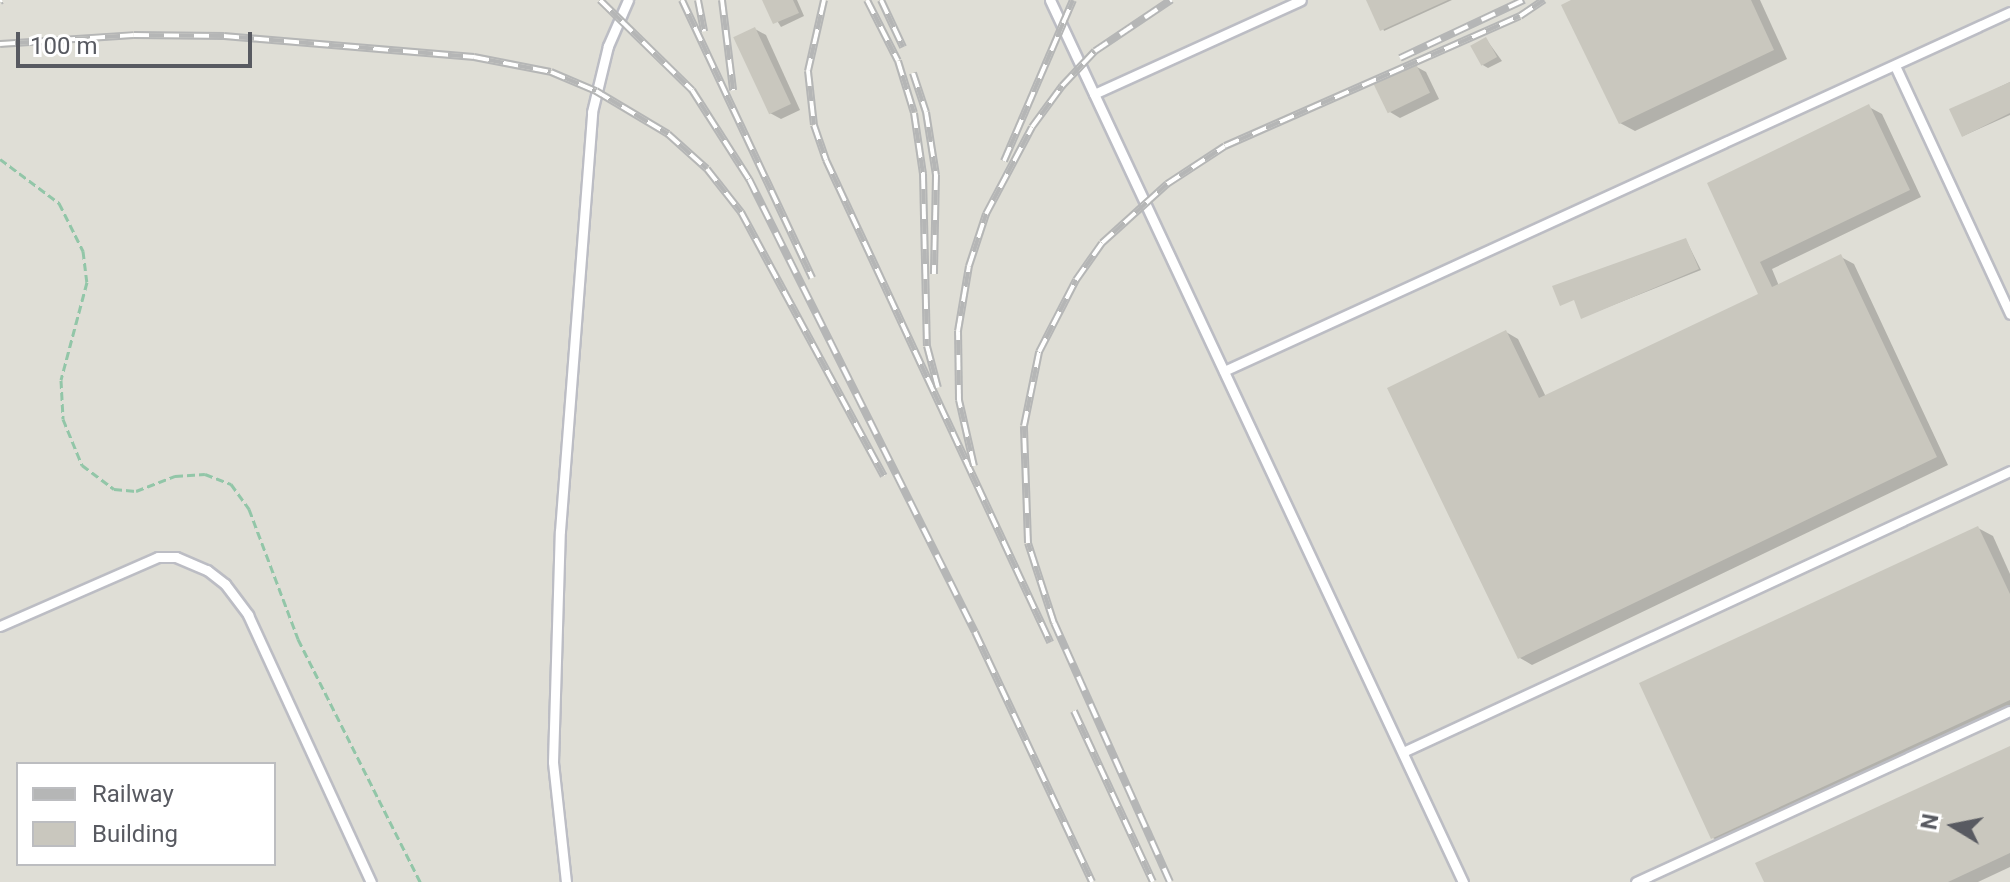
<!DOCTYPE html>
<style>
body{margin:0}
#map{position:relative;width:2010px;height:882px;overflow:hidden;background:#ecebde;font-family:Roboto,sans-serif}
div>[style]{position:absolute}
.industrial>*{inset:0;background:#dfded6}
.shadow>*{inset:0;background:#0003}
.building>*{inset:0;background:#c9c7be;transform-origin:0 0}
.path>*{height:3px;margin-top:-1.5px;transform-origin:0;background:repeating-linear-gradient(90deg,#92c6a8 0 8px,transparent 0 12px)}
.roads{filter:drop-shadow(2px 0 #bcbdc4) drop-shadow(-2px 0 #bcbdc4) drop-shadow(0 2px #bcbdc4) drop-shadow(0 -2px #bcbdc4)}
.service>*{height:9px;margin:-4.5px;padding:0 4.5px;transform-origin:4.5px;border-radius:4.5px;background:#fff}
.rail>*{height:8px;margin-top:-4px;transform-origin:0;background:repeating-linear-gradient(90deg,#fff 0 15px,#b5b6b6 0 30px);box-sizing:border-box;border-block:2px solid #b5b6b6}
span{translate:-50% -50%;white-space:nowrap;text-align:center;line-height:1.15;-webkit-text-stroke:6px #fff;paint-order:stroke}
.legend{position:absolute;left:16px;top:762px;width:260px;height:104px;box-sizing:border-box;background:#fff;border:2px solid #bcbdc0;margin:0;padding:10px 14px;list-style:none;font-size:24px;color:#585a61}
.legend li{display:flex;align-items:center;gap:16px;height:40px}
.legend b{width:40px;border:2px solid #bcbdc0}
.north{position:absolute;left:1914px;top:786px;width:80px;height:80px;-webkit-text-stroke:6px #fff;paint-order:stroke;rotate:280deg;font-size:22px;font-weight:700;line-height:32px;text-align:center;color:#585a61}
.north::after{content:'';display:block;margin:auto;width:28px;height:36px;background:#585a61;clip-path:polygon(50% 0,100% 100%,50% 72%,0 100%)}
.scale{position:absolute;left:16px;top:32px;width:236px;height:36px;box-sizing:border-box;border:4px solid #585a61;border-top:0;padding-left:10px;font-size:24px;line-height:28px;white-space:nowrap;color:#585a61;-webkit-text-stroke:6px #fff;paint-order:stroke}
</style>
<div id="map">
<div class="industrial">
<div style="clip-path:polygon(evenodd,0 0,2010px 0,2010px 882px,0 882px,0 0,18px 764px,274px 764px,274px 864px,18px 864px,18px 764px)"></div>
</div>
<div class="shadow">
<div style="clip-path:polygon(764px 0,797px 0,804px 16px,781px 27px)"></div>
<div style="clip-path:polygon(1372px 0,1452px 0,1384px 31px)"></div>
<div style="clip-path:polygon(1576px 0,1760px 0,1787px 59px,1635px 131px,1620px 123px)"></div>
<div style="clip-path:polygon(755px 29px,766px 35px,800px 110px,781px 119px,770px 113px)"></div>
<div style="clip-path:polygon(1486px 39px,1502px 61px,1488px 68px,1481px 64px)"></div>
<div style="clip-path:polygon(1415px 66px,1426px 72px,1439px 99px,1400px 118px,1390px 112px)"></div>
<div style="clip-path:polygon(2010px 82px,2010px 115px,1963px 136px,1952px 110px)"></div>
<div style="clip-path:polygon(1869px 107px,1882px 114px,1921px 197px,1772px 269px,1779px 286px,1841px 257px,1854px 264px,1948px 465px,1532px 665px,1520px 658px,1506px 332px,1518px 339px,1546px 397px,1761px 295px,1710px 183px)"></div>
<div style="clip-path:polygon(1686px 240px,1701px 270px,1583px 317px)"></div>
<div style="clip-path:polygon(1978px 528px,1993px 536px,2010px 574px,2010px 714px,1727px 846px,1713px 838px)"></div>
<div style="clip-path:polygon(2010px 749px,2010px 867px,1978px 882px,1766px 882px)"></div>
</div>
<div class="building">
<div style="clip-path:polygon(762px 0,793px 0,799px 13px,773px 24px)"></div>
<div style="clip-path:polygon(1366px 0,1448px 0,1380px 31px)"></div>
<div style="clip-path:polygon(1571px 0,1751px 0,1774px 50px,1619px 124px,1561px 5px)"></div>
<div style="left:755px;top:27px;width:85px;height:24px;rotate:65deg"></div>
<div style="left:1486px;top:37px;width:23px;height:18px;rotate:61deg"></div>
<div style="left:1416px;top:64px;width:32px;height:47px;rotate:64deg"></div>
<div style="clip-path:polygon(2010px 82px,2010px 113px,1962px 137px,1949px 109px)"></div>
<div style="clip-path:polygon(1869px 104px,1910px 190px,1760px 262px,1772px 287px,1841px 254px,1937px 457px,1518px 659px,1387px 388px,1506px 330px,1539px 398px,1758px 294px,1707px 183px)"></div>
<div style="clip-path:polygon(1686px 238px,1699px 269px,1581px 319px,1574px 300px,1560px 306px,1552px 286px)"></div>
<div style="clip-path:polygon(1978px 526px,2010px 594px,2010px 700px,1711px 839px,1639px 683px)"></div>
<div style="clip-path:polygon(2010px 746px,2010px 853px,1948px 882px,1764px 882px,1755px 863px)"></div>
</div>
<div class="path">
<div style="left:0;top:159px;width:74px;rotate:36.7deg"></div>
<div style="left:59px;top:203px;width:54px;rotate:63.4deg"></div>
<div style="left:83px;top:251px;width:31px;rotate:83deg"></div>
<div style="left:87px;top:282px;width:101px;rotate:104.9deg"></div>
<div style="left:61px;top:380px;width:39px;rotate:87deg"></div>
<div style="left:63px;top:419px;width:50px;rotate:67.6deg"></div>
<div style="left:82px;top:465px;width:40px;rotate:37deg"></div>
<div style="left:114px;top:489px;width:22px;rotate:5deg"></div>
<div style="left:136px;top:491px;width:42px;rotate:-21deg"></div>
<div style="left:175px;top:476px;width:30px;rotate:-4deg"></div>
<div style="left:205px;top:474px;width:28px;rotate:21deg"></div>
<div style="left:231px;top:484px;width:31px;rotate:54deg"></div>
<div style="left:249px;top:509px;width:139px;rotate:69.3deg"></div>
<div style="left:298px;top:639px;width:272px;rotate:63.3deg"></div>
</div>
<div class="roads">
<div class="service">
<div style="left:1050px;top:0;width:974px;rotate:64.91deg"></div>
<div style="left:1896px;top:68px;width:271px;rotate:65.1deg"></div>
<div style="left:1094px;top:94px;width:227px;rotate:-24.4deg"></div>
<div style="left:1224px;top:371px;width:864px;rotate:-24.55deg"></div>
<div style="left:0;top:626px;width:172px;rotate:-23.6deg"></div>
<div style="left:158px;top:557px;width:18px"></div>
<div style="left:176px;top:557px;width:34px;rotate:23deg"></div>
<div style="left:207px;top:570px;width:23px;rotate:38deg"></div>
<div style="left:225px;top:584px;width:39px;rotate:53deg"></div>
<div style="left:248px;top:615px;width:294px;rotate:65.3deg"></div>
<div style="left:1403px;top:752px;width:669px;rotate:-24.84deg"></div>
<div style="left:566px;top:882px;width:121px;rotate:-96.2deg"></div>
<div style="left:553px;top:762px;width:231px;rotate:-88.3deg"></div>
<div style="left:560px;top:531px;width:420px;rotate:-85.6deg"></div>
<div style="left:592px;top:112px;width:68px;rotate:-76.4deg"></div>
<div style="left:608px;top:46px;width:50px;rotate:-66.5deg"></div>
<div style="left:1636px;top:882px;width:411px;rotate:-24.6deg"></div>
</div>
</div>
<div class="rail">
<div style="left:600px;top:0;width:129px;rotate:44.4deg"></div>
<div style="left:692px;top:90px;width:106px;rotate:57.4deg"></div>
<div style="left:749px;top:179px;width:506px;rotate:63.49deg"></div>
<div style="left:975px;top:632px;width:276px;rotate:64.9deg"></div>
<div style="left:682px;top:0;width:307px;rotate:64.9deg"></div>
<div style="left:698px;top:0;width:32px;rotate:79deg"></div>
<div style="left:722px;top:0;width:91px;rotate:83deg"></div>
<div style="left:824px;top:0;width:73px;rotate:102.7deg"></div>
<div style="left:808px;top:71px;width:54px;rotate:83.7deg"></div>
<div style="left:814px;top:125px;width:37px;rotate:71deg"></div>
<div style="left:826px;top:160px;width:532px;rotate:65.07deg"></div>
<div style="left:867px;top:0;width:68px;rotate:63.1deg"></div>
<div style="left:898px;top:61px;width:54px;rotate:72.9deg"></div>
<div style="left:914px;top:113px;width:62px;rotate:81.6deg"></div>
<div style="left:923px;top:174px;width:172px;rotate:88.7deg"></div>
<div style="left:927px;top:346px;width:43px;rotate:75.3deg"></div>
<div style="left:881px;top:0;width:52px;rotate:64.9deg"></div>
<div style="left:0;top:1px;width:2px;rotate:-27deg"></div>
<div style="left:0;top:44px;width:134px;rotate:-3.8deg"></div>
<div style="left:134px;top:35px;width:90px;rotate:0.6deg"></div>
<div style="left:224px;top:36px;width:251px;rotate:4.8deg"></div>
<div style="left:474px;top:57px;width:78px;rotate:11deg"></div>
<div style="left:551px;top:72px;width:49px;rotate:22.9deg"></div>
<div style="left:596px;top:91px;width:84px;rotate:30.8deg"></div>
<div style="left:668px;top:134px;width:52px;rotate:41.9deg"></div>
<div style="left:707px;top:169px;width:55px;rotate:51.7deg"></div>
<div style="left:741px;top:212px;width:300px;rotate:61.6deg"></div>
<div style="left:1400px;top:58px;width:137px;rotate:-25.1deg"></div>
<div style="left:913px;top:73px;width:41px;rotate:71.6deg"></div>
<div style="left:926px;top:112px;width:64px;rotate:81deg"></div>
<div style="left:936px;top:175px;width:99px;rotate:91.2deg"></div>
<div style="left:1004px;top:161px;width:175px;rotate:-66.8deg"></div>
<div style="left:974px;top:466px;width:68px;rotate:-102.8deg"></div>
<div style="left:959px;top:400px;width:69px;rotate:-90.8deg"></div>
<div style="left:958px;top:331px;width:66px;rotate:-80.4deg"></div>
<div style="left:969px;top:266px;width:55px;rotate:-71.9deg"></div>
<div style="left:986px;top:214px;width:98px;rotate:-62.1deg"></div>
<div style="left:1032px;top:127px;width:51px;rotate:-53.8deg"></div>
<div style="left:1062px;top:86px;width:48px;rotate:-46.7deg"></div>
<div style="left:1095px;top:51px;width:92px;rotate:-33.9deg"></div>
<div style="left:1074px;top:711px;width:188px;rotate:65.2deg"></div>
<div style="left:1170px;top:882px;width:284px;rotate:-114.1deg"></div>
<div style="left:1054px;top:623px;width:84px;rotate:-108deg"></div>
<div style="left:1028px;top:543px;width:117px;rotate:-92deg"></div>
<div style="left:1024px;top:426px;width:76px;rotate:-78.5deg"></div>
<div style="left:1039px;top:352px;width:81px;rotate:-62.8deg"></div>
<div style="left:1076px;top:280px;width:45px;rotate:-54.9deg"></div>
<div style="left:1102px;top:243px;width:88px;rotate:-42.2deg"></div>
<div style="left:1167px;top:184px;width:69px;rotate:-33.2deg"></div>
<div style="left:1225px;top:146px;width:322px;rotate:-23.8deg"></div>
<div style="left:1520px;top:16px;width:29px;rotate:-34deg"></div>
</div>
<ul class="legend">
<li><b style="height:10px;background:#b5b6b6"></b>Railway</li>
<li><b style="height:22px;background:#c9c7be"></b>Building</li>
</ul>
<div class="north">N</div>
<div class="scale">100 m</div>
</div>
